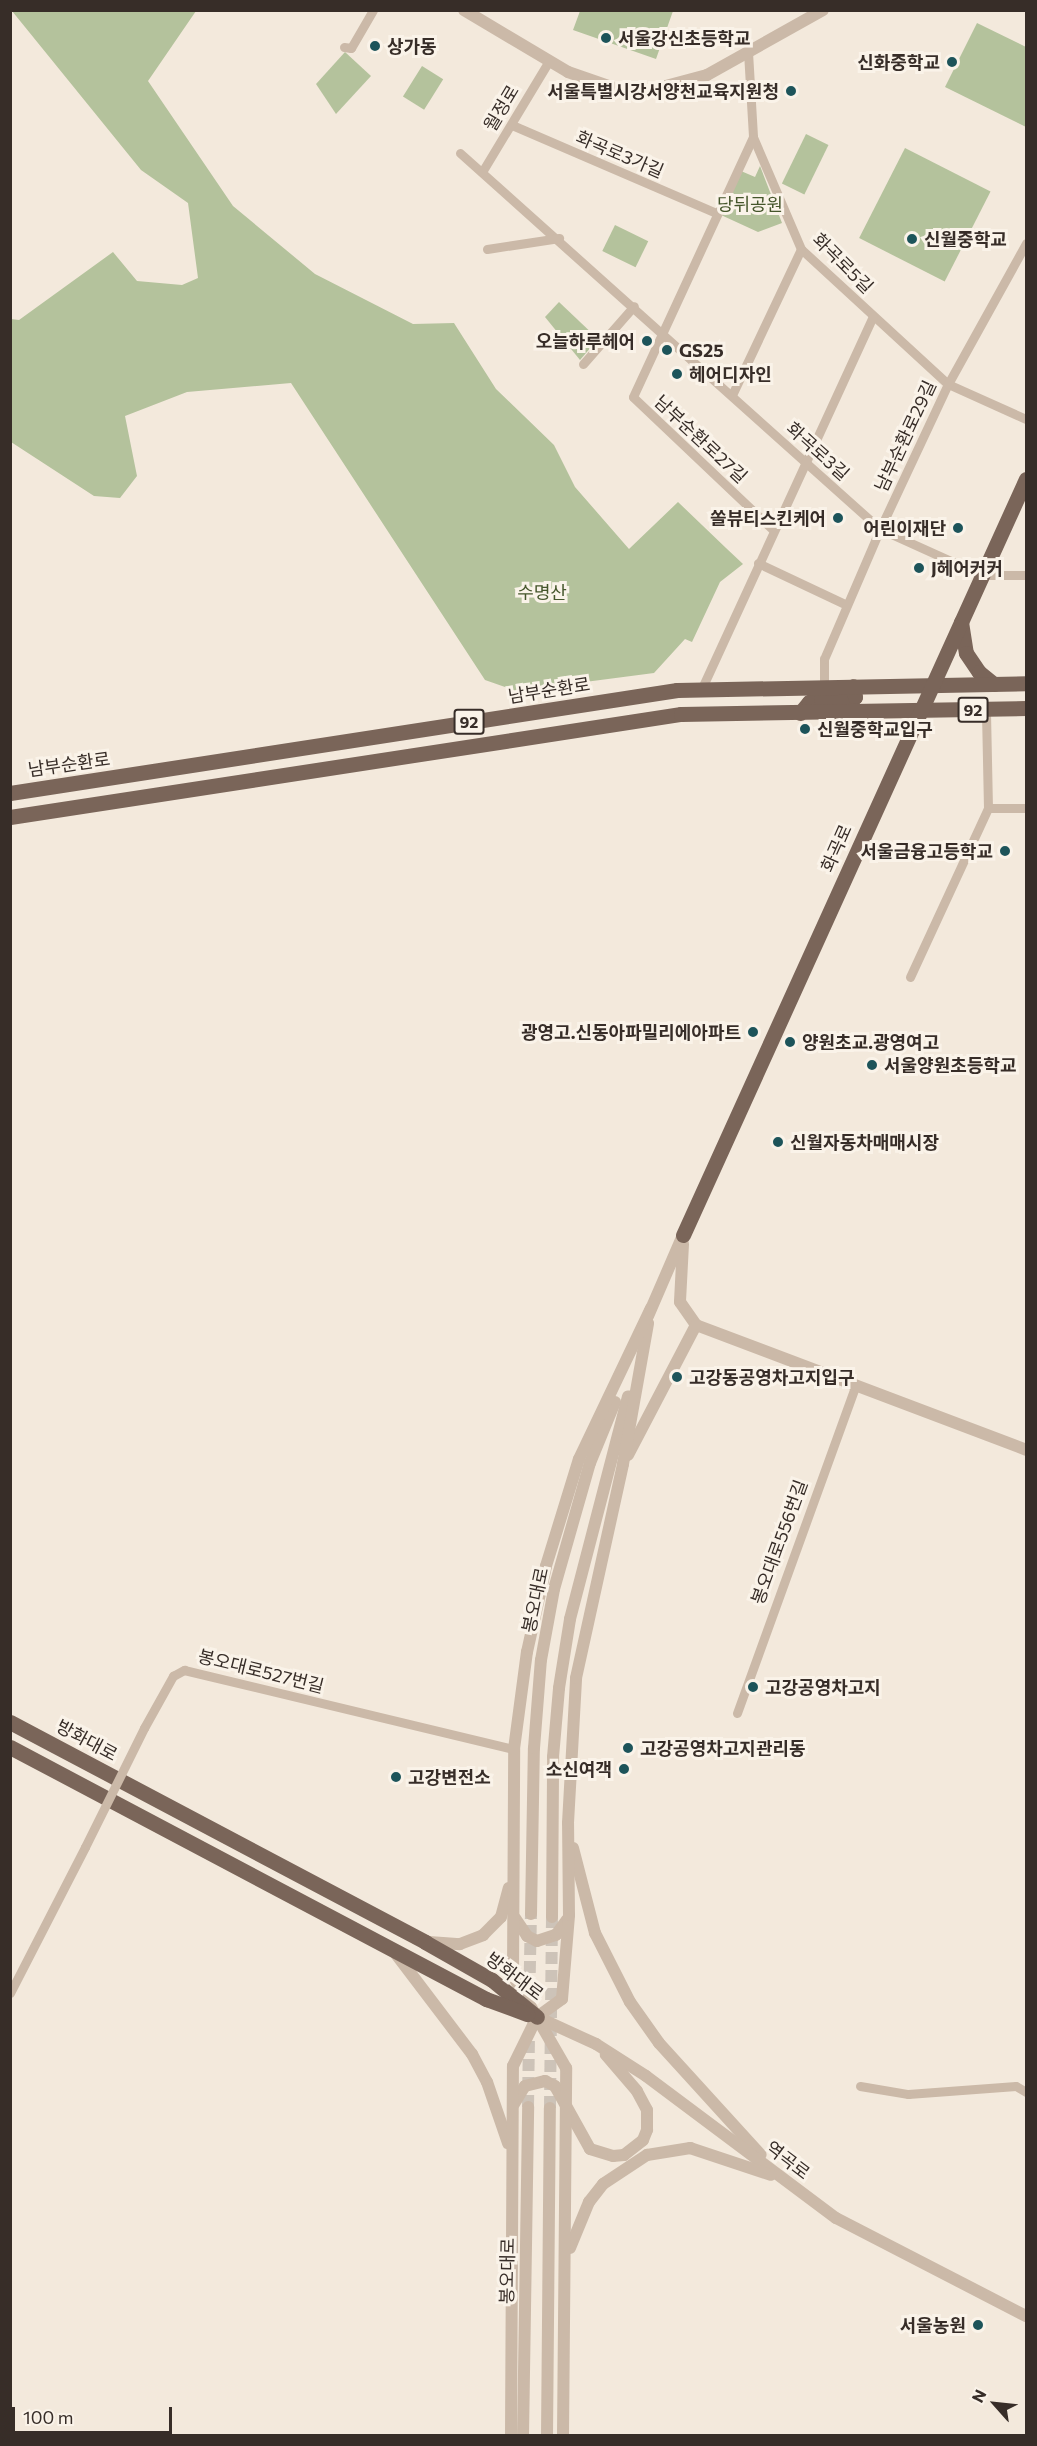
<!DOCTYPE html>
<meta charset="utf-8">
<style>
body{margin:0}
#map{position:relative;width:1037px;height:2446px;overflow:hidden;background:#f3e9dc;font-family:Commissioner,"Noto Sans KR",sans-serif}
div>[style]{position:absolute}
.green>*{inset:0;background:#b4c29c;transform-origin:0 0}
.tertiary-tunnel>*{height:12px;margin-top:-6px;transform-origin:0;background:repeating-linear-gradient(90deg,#cdc3b8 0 12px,transparent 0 18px)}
.minor>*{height:9px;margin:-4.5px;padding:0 4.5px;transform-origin:4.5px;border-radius:4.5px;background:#cbb9a8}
.tertiary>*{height:12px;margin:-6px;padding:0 6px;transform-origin:6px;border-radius:6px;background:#cbb9a8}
.primary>*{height:15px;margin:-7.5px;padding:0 7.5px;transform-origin:7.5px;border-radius:7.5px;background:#7a6559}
.minor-bridge>*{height:9px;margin:-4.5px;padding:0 4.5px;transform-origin:4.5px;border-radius:4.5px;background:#cbb9a8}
.dots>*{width:16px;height:16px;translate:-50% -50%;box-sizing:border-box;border:3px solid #faf3e9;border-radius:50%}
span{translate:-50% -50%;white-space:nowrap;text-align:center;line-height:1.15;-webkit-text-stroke:6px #faf3e9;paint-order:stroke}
.shield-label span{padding:2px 4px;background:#faf3e9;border:2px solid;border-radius:4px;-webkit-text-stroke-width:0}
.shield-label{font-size:16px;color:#372d28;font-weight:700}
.poi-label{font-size:18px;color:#372d28;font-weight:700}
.left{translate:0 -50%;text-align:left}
.right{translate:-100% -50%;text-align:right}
.street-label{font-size:18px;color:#372d28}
.park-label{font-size:18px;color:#45562b}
.frame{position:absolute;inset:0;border:12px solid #372d28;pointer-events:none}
.north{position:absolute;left:965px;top:2374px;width:60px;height:60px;-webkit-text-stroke:4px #faf3e9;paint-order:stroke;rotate:297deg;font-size:16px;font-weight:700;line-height:24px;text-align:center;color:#372d28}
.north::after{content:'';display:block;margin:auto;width:21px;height:27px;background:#372d28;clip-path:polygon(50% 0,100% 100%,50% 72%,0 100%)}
.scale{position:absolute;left:12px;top:2407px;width:160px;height:27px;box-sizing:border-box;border:3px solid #372d28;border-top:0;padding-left:8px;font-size:18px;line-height:21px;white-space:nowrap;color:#372d28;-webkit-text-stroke:4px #faf3e9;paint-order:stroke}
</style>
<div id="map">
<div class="green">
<div style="clip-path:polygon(12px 11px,196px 11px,148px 81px,233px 206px,315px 274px,413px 324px,454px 323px,496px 389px,554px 445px,575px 487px,629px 549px,678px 502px,726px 548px,743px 564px,720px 582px,692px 642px,685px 639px,654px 673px,516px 691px,485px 680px,291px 383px,187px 392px,125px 416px,137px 476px,120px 498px,94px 496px,11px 442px,11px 319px,19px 320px,113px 252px,137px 281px,182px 285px,198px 278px,188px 203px,141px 170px)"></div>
<div style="clip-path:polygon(580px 11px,580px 10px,673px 11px,656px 59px,573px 30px)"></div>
<div style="clip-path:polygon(977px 23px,1026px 47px,1026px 127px,945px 87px)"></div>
<div style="clip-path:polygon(345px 52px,371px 76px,336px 114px,316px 84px)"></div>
<div style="left:422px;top:66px;width:25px;height:36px;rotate:32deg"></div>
<div style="left:806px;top:134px;width:25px;height:55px;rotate:26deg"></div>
<div style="left:905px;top:148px;width:96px;height:101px;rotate:27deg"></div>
<div style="clip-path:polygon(760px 166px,782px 223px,758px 232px,721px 215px,741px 171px,755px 177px)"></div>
<div style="left:615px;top:225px;width:37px;height:29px;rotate:26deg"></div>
<div style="clip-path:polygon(559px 302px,598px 339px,580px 360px,545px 317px)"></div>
</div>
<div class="tertiary-tunnel">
<div style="left:529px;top:2009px;width:95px;rotate:-88.8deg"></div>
<div style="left:528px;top:2107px;width:75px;rotate:-89.2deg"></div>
<div style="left:550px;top:2108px;width:191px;rotate:-89.4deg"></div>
</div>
<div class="minor">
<div style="left:344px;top:47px;width:7px;rotate:8deg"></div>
<div style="left:351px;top:48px;width:44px;rotate:-59.9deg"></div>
<div style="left:748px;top:52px;width:85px;rotate:86.6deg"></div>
<div style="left:753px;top:137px;width:122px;rotate:66.8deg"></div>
<div style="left:801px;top:249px;width:200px;rotate:42.6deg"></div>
<div style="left:948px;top:384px;width:85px;rotate:24.2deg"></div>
<div style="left:512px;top:125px;width:222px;rotate:23.3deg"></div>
<div style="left:753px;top:137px;width:286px;rotate:114.8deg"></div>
<div style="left:633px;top:397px;width:193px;rotate:43.5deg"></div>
<div style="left:460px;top:153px;width:564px;rotate:41.84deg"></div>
<div style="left:880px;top:529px;width:112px;rotate:24.3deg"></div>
<div style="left:982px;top:575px;width:44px"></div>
<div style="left:482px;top:172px;width:130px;rotate:-58.9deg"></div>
<div style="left:487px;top:249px;width:73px;rotate:-8.7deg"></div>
<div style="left:583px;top:364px;width:77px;rotate:-48.7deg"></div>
<div style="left:732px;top:395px;width:161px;rotate:-64.7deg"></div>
<div style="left:758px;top:563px;width:98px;rotate:25.3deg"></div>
<div style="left:824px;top:686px;width:27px;rotate:-90deg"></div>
<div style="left:824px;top:659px;width:142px;rotate:-66.7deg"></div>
<div style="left:880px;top:529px;width:160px;rotate:-64.9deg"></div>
<div style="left:948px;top:384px;width:161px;rotate:-61deg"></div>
<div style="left:702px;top:688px;width:409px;rotate:-65.3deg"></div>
<div style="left:988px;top:808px;width:38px"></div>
<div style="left:910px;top:977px;width:186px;rotate:-65.2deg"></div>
<div style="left:988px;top:808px;width:99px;rotate:-91.2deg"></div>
<div style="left:737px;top:1713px;width:350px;rotate:-70.1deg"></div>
<div style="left:144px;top:1728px;width:60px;rotate:-60.9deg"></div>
<div style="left:173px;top:1676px;width:13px;rotate:-29deg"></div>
<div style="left:184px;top:1670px;width:339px;rotate:13.5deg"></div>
<div style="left:10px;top:1993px;width:164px;rotate:-62.8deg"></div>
<div style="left:860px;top:2086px;width:49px;rotate:9.5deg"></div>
<div style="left:908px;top:2094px;width:108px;rotate:-4.2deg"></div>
<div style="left:1016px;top:2086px;width:12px;rotate:31deg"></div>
</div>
<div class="tertiary">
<div style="left:464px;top:10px;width:121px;rotate:30.8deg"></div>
<div style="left:568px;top:72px;width:55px;rotate:19.1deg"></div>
<div style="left:620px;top:90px;width:27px;rotate:2deg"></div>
<div style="left:647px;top:91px;width:62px;rotate:-14.9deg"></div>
<div style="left:707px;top:75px;width:133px;rotate:-29.3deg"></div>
<div style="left:683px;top:1244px;width:58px;rotate:93deg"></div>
<div style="left:680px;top:1302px;width:28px;rotate:55deg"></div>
<div style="left:696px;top:1325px;width:353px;rotate:20.7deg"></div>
<div style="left:648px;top:1316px;width:88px;rotate:-66.6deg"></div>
<div style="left:628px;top:1455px;width:147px;rotate:-62.4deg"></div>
<div style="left:573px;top:1848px;width:88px;rotate:75.5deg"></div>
<div style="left:595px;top:1933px;width:77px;rotate:63.1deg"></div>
<div style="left:630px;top:2002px;width:50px;rotate:54.7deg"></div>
<div style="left:659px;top:2043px;width:151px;rotate:47.7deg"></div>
<div style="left:531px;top:1914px;width:166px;rotate:-89deg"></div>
<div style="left:534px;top:1748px;width:88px;rotate:-85.5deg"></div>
<div style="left:541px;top:1660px;width:72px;rotate:-79.6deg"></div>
<div style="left:554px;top:1589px;width:131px;rotate:-74.1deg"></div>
<div style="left:590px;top:1463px;width:66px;rotate:-67.7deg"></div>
<div style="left:552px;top:1917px;width:160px;rotate:-89.6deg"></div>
<div style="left:553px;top:1757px;width:69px;rotate:-85deg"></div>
<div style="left:559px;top:1688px;width:70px;rotate:-80.9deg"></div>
<div style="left:570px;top:1619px;width:230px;rotate:-75.4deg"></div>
<div style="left:515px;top:1918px;width:22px;rotate:56deg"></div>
<div style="left:527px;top:1936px;width:11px;rotate:27deg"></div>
<div style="left:537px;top:1941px;width:20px;rotate:-18deg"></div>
<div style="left:556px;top:1935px;width:19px;rotate:-54deg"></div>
<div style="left:429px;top:1942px;width:31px;rotate:4deg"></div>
<div style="left:460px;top:1944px;width:25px;rotate:-21deg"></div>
<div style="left:483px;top:1935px;width:25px;rotate:-45deg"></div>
<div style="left:501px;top:1917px;width:30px;rotate:-75deg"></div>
<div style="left:396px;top:1954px;width:126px;rotate:52.8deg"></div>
<div style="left:472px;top:2054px;width:32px;rotate:62deg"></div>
<div style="left:487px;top:2082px;width:65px;rotate:71deg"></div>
<div style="left:537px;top:2017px;width:65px;rotate:24.6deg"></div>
<div style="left:596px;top:2044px;width:59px;rotate:32.6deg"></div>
<div style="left:646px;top:2076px;width:237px;rotate:36.8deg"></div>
<div style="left:836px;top:2218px;width:214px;rotate:27.3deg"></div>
<div style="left:514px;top:2104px;width:21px;rotate:-59deg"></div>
<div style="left:525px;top:2086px;width:21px;rotate:-14deg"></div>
<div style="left:545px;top:2081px;width:11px;rotate:27deg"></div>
<div style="left:555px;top:2086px;width:72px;rotate:60.9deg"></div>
<div style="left:590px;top:2149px;width:24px;rotate:17deg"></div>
<div style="left:613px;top:2156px;width:11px;rotate:-5deg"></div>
<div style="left:624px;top:2155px;width:24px;rotate:-38deg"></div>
<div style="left:643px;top:2140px;width:11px;rotate:-68deg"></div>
<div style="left:647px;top:2130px;width:20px;rotate:-90deg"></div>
<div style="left:647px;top:2110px;width:21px;rotate:-118deg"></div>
<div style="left:637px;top:2091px;width:48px;rotate:-130.7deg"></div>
<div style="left:570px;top:2248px;width:50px;rotate:-67.6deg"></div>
<div style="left:589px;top:2202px;width:23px;rotate:-52deg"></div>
<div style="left:603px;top:2184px;width:53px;rotate:-33.4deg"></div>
<div style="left:647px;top:2155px;width:44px;rotate:-9.2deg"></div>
<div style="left:690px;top:2148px;width:85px;rotate:18.4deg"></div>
<div style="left:511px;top:2436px;width:370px;rotate:-89.7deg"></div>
<div style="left:513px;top:2066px;width:55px;rotate:-63.9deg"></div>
<div style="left:537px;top:2017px;width:31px;rotate:-36deg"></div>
<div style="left:562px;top:1999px;width:84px;rotate:-85.2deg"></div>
<div style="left:569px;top:1915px;width:92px;rotate:-90.6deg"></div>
<div style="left:568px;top:1823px;width:145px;rotate:-86.8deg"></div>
<div style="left:576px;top:1678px;width:219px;rotate:-77.6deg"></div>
<div style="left:623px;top:1464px;width:143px;rotate:-79.9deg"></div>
<div style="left:523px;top:2436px;width:329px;rotate:-89.1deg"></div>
<div style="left:547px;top:2436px;width:328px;rotate:-89.5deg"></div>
<div style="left:563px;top:2436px;width:368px;rotate:-89.5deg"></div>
<div style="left:566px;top:2068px;width:106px;rotate:-119.9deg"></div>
<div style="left:513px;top:1976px;width:227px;rotate:-89.7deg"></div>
<div style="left:514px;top:1749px;width:98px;rotate:-82.4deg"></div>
<div style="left:527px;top:1652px;width:88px;rotate:-77.5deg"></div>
<div style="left:546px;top:1566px;width:112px;rotate:-72.9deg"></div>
<div style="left:579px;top:1459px;width:167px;rotate:-64.5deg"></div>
</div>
<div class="primary">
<div style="left:961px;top:622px;width:31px;rotate:81deg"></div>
<div style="left:966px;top:653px;width:23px;rotate:56deg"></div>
<div style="left:979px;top:672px;width:19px;rotate:39deg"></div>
<div style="left:800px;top:713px;width:14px;rotate:-51deg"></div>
<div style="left:809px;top:702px;width:13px;rotate:-18deg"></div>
<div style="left:821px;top:698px;width:34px;rotate:-2deg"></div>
<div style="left:855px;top:697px;width:11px;rotate:-100deg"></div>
<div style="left:10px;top:793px;width:675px;rotate:-8.78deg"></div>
<div style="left:677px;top:690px;width:349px;rotate:-1.1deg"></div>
<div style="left:10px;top:817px;width:679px;rotate:-8.73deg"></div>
<div style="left:681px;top:714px;width:345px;rotate:-1deg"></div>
<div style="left:683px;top:1235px;width:830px;rotate:-65.6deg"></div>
<div style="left:10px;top:1722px;width:470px;rotate:27.9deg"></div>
<div style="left:425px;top:1942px;width:77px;rotate:29.6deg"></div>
<div style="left:492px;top:1980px;width:58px;rotate:39.4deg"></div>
<div style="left:10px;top:1747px;width:539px;rotate:27.9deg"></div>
<div style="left:486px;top:1999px;width:44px;rotate:20.1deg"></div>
</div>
<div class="minor-bridge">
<div style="left:85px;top:1847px;width:133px;rotate:-63.6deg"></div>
</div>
<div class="dots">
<div style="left:606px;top:38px;background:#1d545a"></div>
<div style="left:375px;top:46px;background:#1d545a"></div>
<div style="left:952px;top:62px;background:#1d545a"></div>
<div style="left:791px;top:91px;background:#1d545a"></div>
<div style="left:912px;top:239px;background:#1d545a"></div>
<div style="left:647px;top:341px;background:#1d545a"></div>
<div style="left:667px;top:350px;background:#1d545a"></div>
<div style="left:677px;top:374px;background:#1d545a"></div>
<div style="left:838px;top:518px;background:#1d545a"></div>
<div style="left:958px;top:528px;background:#1d545a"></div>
<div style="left:919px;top:568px;background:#1d545a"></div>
<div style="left:805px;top:729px;background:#1d545a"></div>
<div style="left:1005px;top:851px;background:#1d545a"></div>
<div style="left:753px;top:1032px;background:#1d545a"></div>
<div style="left:790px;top:1042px;background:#1d545a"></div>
<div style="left:872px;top:1065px;background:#1d545a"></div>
<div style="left:778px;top:1142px;background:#1d545a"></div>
<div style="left:677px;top:1377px;background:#1d545a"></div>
<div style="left:753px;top:1687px;background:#1d545a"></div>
<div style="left:628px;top:1748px;background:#1d545a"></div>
<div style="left:624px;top:1769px;background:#1d545a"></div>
<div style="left:396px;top:1777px;background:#1d545a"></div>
<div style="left:978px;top:2325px;background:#1d545a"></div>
</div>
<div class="shield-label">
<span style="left:973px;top:710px">92</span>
<span style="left:469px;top:722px">92</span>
</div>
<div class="poi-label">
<span class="left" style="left:618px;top:38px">서울강신초등학교</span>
<span class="left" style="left:387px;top:46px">상가동</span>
<span class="right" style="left:940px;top:62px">신화중학교</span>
<span class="right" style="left:779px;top:91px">서울특별시강서양천교육지원청</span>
<span class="left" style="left:924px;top:239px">신월중학교</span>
<span class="right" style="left:635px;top:341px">오늘하루헤어</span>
<span class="left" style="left:679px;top:350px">GS25</span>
<span class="left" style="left:689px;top:374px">헤어디자인</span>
<span class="right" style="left:826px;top:518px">쏠뷰티스킨케어</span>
<span class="right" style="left:946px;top:528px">어린이재단</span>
<span class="left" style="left:931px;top:568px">J헤어커커</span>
<span class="left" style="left:817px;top:729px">신월중학교입구</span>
<span class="right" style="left:993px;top:851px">서울금융고등학교</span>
<span class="right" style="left:741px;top:1032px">광영고.신동아파밀리에아파트</span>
<span class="left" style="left:802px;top:1042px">양원초교.광영여고</span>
<span class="left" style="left:884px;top:1065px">서울양원초등학교</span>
<span class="left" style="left:790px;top:1142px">신월자동차매매시장</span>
<span class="left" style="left:689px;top:1377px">고강동공영차고지입구</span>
<span class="left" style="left:765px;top:1687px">고강공영차고지</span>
<span class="left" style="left:640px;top:1748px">고강공영차고지관리동</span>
<span class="right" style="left:612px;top:1769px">소신여객</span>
<span class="left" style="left:408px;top:1777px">고강변전소</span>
<span class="right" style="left:966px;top:2325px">서울농원</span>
</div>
<div class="street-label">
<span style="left:501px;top:108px;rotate:-59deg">월정로</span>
<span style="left:620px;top:154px;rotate:23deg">화곡로3가길</span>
<span style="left:843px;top:263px;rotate:45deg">화곡로5길</span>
<span style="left:905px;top:436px;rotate:-65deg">남부순환로29길</span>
<span style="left:701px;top:439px;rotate:43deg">남부순환로27길</span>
<span style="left:818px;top:451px;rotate:42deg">화곡로3길</span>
<span style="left:549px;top:690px;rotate:-9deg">남부순환로</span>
<span style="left:69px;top:764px;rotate:-8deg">남부순환로</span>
<span style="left:836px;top:848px;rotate:-66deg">화곡로</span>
<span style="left:779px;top:1542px;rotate:-70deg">봉오대로556번길</span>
<span style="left:535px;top:1600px;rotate:-78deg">봉오대로</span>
<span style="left:261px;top:1671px;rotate:14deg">봉오대로527번길</span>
<span style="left:87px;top:1740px;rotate:28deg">방화대로</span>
<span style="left:515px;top:1976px;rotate:37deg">방화대로</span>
<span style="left:788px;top:2160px;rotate:37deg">역곡로</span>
<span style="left:507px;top:2271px;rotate:-89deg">봉오대로</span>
</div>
<div class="park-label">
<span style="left:750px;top:204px">당뒤공원</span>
<span style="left:542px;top:592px">수명산</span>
</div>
<div class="frame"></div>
<div class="north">N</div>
<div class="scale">100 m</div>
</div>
